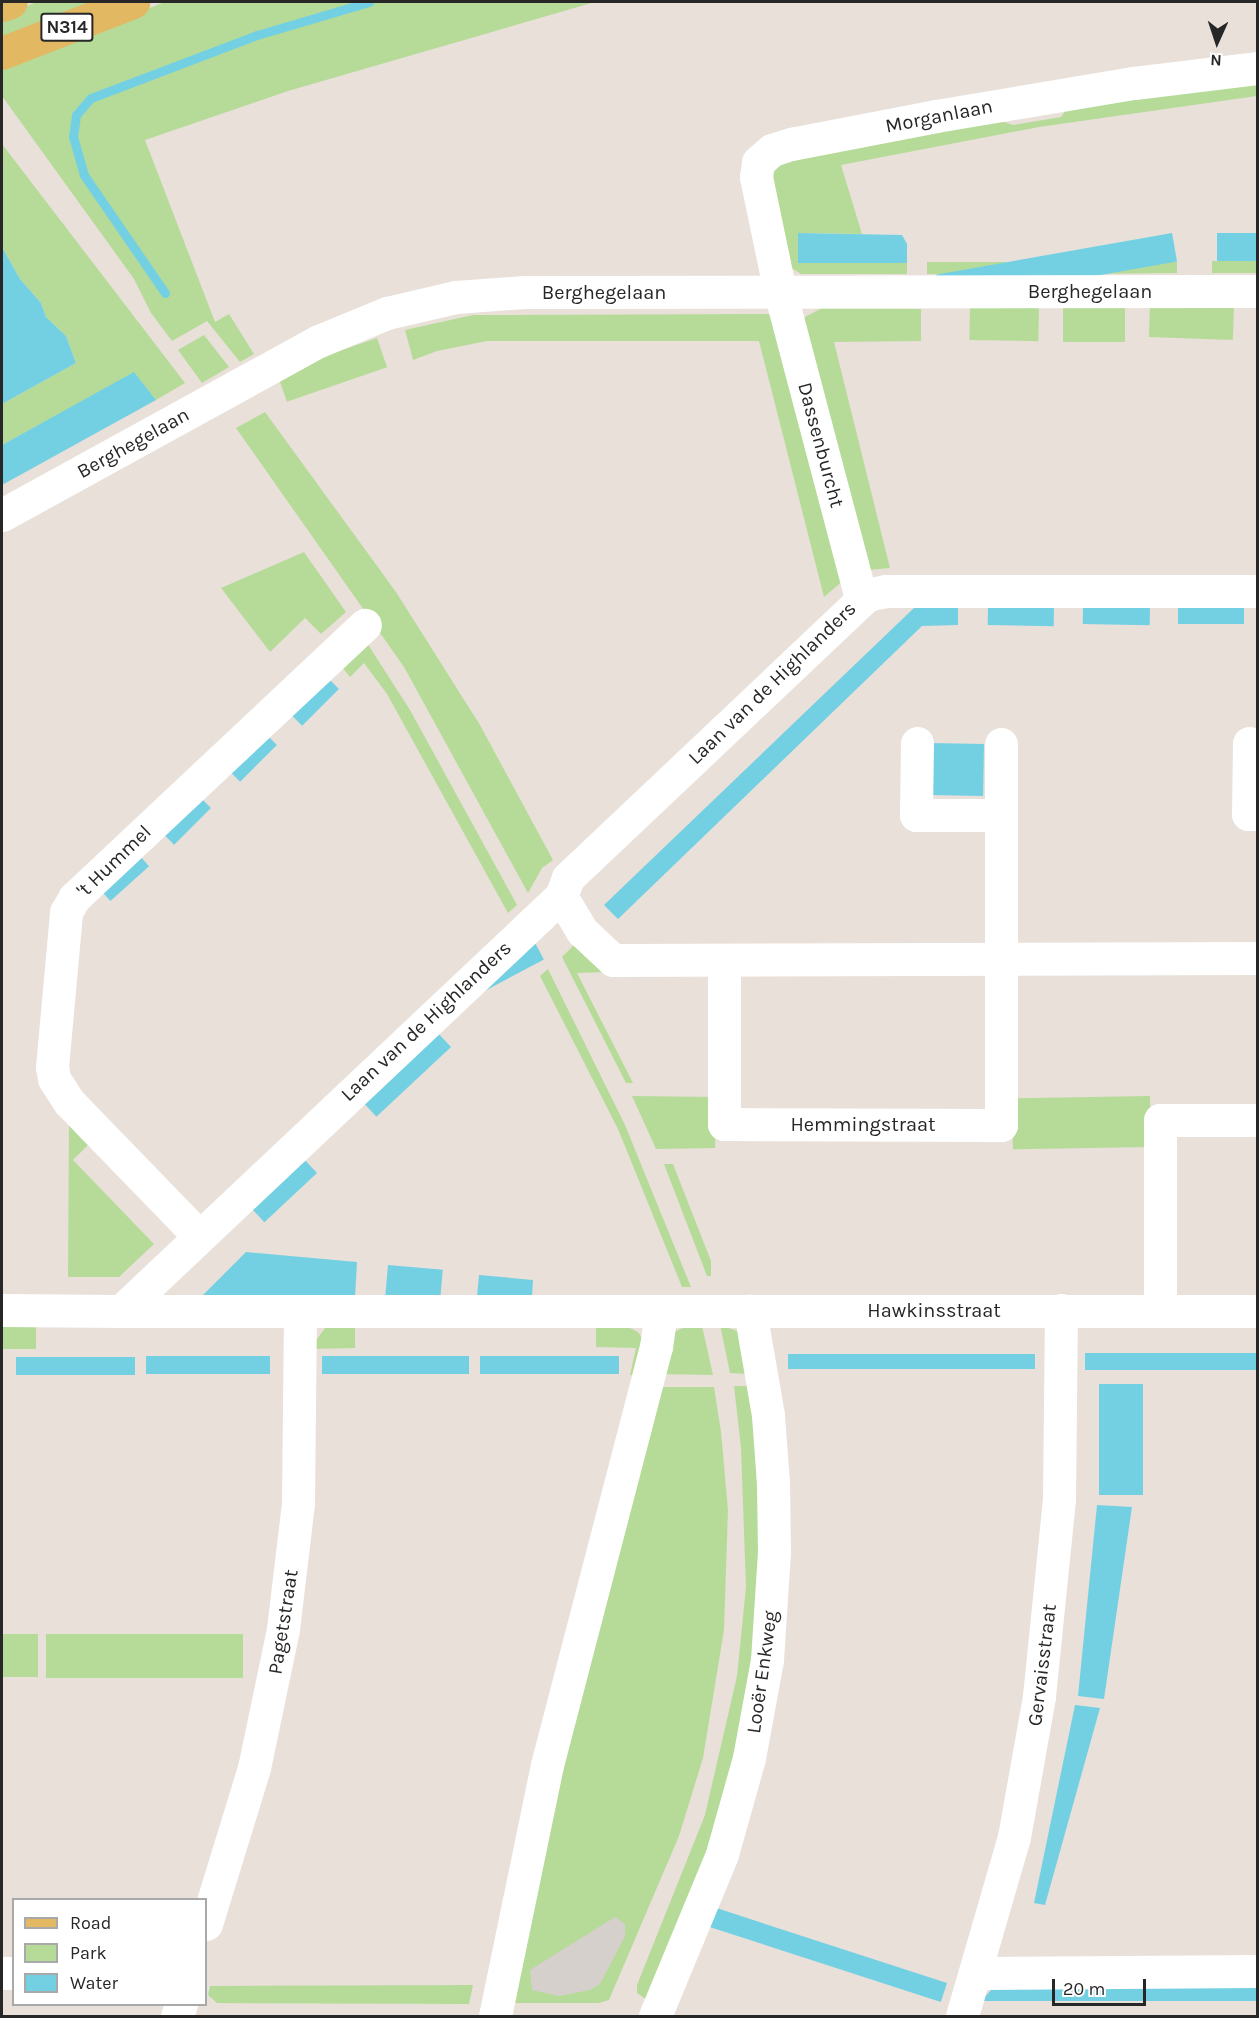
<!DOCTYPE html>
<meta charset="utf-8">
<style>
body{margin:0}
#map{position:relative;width:1259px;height:2018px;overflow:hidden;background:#e8e0d9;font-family:Karla,sans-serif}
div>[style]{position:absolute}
.green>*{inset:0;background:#b6db99;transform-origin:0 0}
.plaza>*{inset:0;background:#d5d0cb}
.water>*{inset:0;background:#73d0e3;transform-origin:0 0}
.stream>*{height:9px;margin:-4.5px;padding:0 4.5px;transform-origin:4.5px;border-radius:4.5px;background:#73d0e3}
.minor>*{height:33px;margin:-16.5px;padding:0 16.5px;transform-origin:16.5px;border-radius:16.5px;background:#fff}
.primary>*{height:33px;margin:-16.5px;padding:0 16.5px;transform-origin:16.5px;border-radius:16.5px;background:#e3b863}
span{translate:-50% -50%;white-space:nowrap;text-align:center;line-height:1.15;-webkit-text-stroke:5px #fff;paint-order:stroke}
.shield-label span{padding:2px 4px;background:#fff;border:2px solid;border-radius:4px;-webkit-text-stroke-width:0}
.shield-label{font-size:18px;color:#272727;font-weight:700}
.street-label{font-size:20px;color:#272727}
.frame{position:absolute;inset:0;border:3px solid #272727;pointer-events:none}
.legend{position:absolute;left:12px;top:1898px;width:195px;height:108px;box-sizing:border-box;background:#fff;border:2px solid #a9a9a9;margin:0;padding:8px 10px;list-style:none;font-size:18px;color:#272727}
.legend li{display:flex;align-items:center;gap:12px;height:30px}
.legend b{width:30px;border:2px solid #a9a9a9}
.north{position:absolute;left:1187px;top:12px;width:60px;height:60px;-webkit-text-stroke:4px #fff;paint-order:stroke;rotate:183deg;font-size:16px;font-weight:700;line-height:24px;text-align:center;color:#272727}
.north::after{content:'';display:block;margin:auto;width:21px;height:27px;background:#272727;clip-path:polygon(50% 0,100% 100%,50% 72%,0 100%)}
.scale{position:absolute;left:1052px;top:1979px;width:94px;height:27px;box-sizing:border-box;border:3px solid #272727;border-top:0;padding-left:8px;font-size:18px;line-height:21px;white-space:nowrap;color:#272727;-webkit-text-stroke:4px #fff;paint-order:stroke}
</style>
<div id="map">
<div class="green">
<div style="clip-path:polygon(37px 2px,106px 2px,2px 42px,2px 15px)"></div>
<div style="clip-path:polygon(165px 2px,595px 2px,288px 91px,145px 140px,215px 322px,229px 314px,254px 354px,240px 362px,207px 321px,172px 341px,151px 313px,134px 279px,2px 96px,2px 64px)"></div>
<div style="clip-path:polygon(1257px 81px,1257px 96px,1039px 127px,841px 165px,862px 234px,798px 233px,798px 263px,907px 263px,907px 274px,801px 274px,790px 267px,770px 176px,786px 159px,1001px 121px,1013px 125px,1061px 117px,1069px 106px)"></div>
<div style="clip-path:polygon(2px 144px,185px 383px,156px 400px,134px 373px,2px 445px,2px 404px,76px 363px,66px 336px,46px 317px,41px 303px,20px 279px,2px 247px)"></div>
<div style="left:1212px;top:261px;width:45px;height:12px"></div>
<div style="clip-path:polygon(927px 262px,1177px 262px,1177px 273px,1074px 274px,1065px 265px,1012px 265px,1002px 274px,927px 274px)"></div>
<div style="left:970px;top:306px;width:69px;height:34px;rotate:1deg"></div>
<div style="left:1234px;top:306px;width:34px;height:84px;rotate:92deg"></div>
<div style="left:1063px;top:307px;width:62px;height:35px"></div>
<div style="clip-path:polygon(822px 308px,921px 309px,921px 341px,834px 342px,890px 568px,868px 570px,802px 325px,805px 317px)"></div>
<div style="clip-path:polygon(776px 314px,844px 580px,824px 597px,759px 341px,487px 341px,437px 351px,413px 360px,405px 330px,473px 315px)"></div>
<div style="clip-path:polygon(204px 335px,229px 367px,202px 383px,178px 350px)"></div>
<div style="left:377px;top:338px;width:31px;height:106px;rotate:71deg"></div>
<div style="clip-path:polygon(265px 412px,396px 592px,480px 725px,553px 860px,542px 868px,528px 893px,404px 667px,236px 428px)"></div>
<div style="clip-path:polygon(304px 552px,346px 612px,321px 634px,305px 618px,270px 652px,221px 588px)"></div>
<div style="clip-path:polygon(367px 643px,410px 710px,517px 905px,508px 913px,387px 694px,364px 663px,350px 677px,342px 667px)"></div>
<div style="clip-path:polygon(578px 941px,609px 972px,577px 973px,633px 1083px,626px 1083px,562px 957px)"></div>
<div style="clip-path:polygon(548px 969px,625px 1125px,691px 1287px,682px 1287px,618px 1129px,540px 976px)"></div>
<div style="clip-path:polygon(632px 1096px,716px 1097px,715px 1148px,656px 1149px)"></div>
<div style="left:1150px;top:1096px;width:51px;height:138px;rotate:89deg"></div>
<div style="clip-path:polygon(69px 1122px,90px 1143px,73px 1160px,154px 1244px,119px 1277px,68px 1277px)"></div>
<div style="clip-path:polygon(664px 1164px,673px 1164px,711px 1261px,711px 1276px,707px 1276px)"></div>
<div style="clip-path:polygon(596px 1325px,624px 1325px,638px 1332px,642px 1338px,638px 1375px,630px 1375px,636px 1348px,596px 1347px)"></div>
<div style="clip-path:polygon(720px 1325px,740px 1332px,749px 1374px,730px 1373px)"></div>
<div style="left:2px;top:1326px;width:34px;height:23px"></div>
<div style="clip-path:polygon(355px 1326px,355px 1348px,310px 1349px,325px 1328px)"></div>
<div style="clip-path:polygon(687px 1326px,702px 1326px,713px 1375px,658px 1374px,674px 1332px)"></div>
<div style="clip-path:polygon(734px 1386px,752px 1386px,763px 1613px,726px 1805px,650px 2002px,637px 1993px,637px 1985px,705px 1815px,737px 1676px,746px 1587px,741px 1448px)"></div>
<div style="clip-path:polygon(654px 1387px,714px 1387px,721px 1432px,728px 1510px,724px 1630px,703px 1758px,679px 1836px,609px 2000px,599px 2003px,508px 2003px,527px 1894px)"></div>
<div style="left:2px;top:1634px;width:36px;height:43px"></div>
<div style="left:243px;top:1634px;width:44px;height:197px;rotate:90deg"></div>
<div style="clip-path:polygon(473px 1985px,469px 2004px,217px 2003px,208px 1995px,210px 1986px)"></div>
</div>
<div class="plaza">
<div style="clip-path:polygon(615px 1917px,625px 1924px,625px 1936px,600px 1984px,590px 1990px,559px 1996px,532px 1990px,530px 1970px)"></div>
</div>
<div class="water">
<div style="clip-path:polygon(798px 233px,902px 235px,907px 244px,907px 263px,798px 263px)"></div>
<div style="left:1172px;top:233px;width:29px;height:240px;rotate:80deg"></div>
<div style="left:1217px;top:233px;width:40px;height:28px"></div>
<div style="clip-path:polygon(2px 247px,20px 279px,41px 303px,46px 317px,66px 336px,76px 363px,2px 404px)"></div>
<div style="clip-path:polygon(134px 372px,156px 400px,2px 485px,2px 445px)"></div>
<div style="left:1083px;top:605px;width:67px;height:19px;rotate:1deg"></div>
<div style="left:1178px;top:605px;width:66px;height:19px"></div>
<div style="clip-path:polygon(958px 606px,958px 625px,922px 626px,618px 919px,604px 905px,915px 607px)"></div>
<div style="left:988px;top:606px;width:66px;height:19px;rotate:1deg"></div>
<div style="left:329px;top:679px;width:14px;height:52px;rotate:45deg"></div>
<div style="left:267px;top:735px;width:14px;height:52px;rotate:45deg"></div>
<div style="left:929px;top:743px;width:55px;height:52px;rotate:1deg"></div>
<div style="left:201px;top:798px;width:14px;height:52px;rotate:45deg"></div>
<div style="left:139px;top:855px;width:15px;height:52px;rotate:48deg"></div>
<div style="left:534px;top:941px;width:21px;height:94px;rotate:62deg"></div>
<div style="left:436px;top:1031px;width:22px;height:102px;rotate:47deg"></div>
<div style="left:302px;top:1157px;width:22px;height:72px;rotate:47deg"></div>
<div style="clip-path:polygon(246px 1252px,357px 1262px,355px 1298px,200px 1298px)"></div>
<div style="left:388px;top:1265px;width:55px;height:32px;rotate:5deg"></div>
<div style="clip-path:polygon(479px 1275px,533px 1280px,532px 1297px,477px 1297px)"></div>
<div style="left:1257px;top:1353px;width:17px;height:172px;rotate:90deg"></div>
<div style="left:788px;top:1354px;width:247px;height:15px"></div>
<div style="left:146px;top:1356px;width:124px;height:18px"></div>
<div style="left:322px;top:1356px;width:147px;height:18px"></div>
<div style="left:480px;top:1356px;width:139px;height:18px"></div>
<div style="left:135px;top:1357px;width:18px;height:119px;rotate:90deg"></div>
<div style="left:1099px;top:1384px;width:44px;height:111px"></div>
<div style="clip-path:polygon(1097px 1505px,1132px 1507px,1104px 1699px,1078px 1696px)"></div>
<div style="clip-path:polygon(1075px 1705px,1100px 1708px,1045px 1905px,1034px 1903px)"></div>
<div style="left:947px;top:1983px;width:20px;height:248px;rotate:108deg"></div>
<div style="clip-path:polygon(1257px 1984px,1257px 2001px,981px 2001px,992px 1989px)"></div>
</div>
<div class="stream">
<div style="left:165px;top:293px;width:143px;rotate:-124.5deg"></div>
<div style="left:84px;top:175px;width:40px;rotate:-106deg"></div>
<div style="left:73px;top:137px;width:22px;rotate:-82deg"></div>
<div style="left:76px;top:115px;width:23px;rotate:-49deg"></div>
<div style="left:91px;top:98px;width:178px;rotate:-20.8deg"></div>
<div style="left:257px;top:35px;width:117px;rotate:-16.4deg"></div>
</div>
<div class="minor">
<div style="left:2px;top:515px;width:362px;rotate:-28.8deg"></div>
<div style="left:319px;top:341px;width:74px;rotate:-22.4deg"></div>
<div style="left:387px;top:313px;width:71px;rotate:-13.1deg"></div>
<div style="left:456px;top:297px;width:68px;rotate:-4.2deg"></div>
<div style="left:524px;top:292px;width:734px;rotate:-0.08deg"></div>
<div style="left:1258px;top:591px;width:372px;rotate:180deg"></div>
<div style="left:886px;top:591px;width:19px;rotate:168deg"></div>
<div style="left:867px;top:595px;width:412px;rotate:136.6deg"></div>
<div style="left:568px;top:878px;width:19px;rotate:111deg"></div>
<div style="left:561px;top:896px;width:41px;rotate:59deg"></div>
<div style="left:582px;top:931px;width:42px;rotate:43.1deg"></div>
<div style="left:613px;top:960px;width:645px;rotate:-0.18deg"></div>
<div style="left:861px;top:598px;width:317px;rotate:-104.8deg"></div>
<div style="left:780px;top:292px;width:117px;rotate:-101.8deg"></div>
<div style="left:756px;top:177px;width:15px;rotate:-82deg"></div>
<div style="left:758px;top:162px;width:18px;rotate:-41deg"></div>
<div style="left:772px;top:150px;width:20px;rotate:-18deg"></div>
<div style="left:791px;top:144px;width:148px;rotate:-10.9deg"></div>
<div style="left:936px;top:116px;width:201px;rotate:-9.5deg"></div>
<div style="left:1134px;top:83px;width:125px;rotate:-6.9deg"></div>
<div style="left:917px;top:743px;width:72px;rotate:90.8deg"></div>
<div style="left:916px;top:815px;width:84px"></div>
<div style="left:1249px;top:743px;width:71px;rotate:90.8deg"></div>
<div style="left:1248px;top:814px;width:10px"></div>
<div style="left:561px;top:896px;width:605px;rotate:136.67deg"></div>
<div style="left:121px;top:1311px;width:1137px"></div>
<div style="left:724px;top:961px;width:163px;rotate:90deg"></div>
<div style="left:724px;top:1124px;width:277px;rotate:0.2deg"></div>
<div style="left:1001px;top:1125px;width:381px;rotate:-90deg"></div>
<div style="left:198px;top:1235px;width:185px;rotate:-134.1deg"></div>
<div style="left:69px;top:1102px;width:27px;rotate:-123deg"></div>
<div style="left:54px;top:1079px;width:12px;rotate:-99deg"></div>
<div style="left:52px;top:1067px;width:156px;rotate:-84.8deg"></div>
<div style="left:66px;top:912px;width:16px;rotate:-60deg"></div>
<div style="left:74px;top:898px;width:399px;rotate:-43.2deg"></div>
<div style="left:2px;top:1310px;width:119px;rotate:0.5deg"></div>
<div style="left:1160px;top:1310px;width:190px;rotate:-90deg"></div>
<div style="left:1160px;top:1120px;width:98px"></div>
<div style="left:206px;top:1924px;width:163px;rotate:-72.9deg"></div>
<div style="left:254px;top:1768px;width:142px;rotate:-78.2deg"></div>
<div style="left:283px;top:1629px;width:127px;rotate:-83.2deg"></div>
<div style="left:298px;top:1503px;width:192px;rotate:-89.4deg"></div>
<div style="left:2px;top:1973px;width:12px"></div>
<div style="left:976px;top:1973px;width:282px;rotate:-0.4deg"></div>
<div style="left:177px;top:2016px;width:13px;rotate:-72deg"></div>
<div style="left:495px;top:2016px;width:256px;rotate:-78.3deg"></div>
<div style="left:547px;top:1765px;width:432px;rotate:-75.4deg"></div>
<div style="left:656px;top:1347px;width:35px;rotate:-82deg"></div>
<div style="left:655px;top:2016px;width:175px;rotate:-67.5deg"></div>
<div style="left:722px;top:1854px;width:100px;rotate:-74.3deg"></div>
<div style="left:749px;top:1758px;width:100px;rotate:-79.6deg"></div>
<div style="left:767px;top:1660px;width:108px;rotate:-86.3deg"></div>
<div style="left:774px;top:1552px;width:70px;rotate:-90.8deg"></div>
<div style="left:773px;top:1482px;width:67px;rotate:-94.3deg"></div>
<div style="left:768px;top:1415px;width:106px;rotate:-99.8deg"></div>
<div style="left:962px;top:2016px;width:186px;rotate:-73.8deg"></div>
<div style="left:1014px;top:1837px;width:143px;rotate:-79.9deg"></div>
<div style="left:1039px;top:1696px;width:197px;rotate:-84.2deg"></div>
<div style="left:1059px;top:1500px;width:190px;rotate:-89.4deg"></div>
</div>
<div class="primary">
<div style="left:2px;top:5px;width:9px;rotate:-18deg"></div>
<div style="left:2px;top:53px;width:141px;rotate:-21.3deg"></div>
</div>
<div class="shield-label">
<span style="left:67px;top:27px">N314</span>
</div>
<div class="street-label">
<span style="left:939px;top:116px;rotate:-11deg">Morganlaan</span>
<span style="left:1090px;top:291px">Berghegelaan</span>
<span style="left:604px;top:292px">Berghegelaan</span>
<span style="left:133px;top:443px;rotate:-29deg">Berghegelaan</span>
<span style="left:821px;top:445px;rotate:75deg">Dassenburcht</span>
<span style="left:772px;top:683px;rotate:-44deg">Laan van de Highlanders</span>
<span style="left:114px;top:861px;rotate:-44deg">'t Hummel</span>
<span style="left:426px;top:1021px;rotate:-43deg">Laan van de Highlanders</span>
<span style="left:863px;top:1124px">Hemmingstraat</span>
<span style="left:934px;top:1310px">Hawkinsstraat</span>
<span style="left:283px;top:1622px;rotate:-81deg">Pagetstraat</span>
<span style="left:1042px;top:1665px;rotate:-83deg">Gervaisstraat</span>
<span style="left:762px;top:1672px;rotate:-82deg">Looër Enkweg</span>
</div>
<div class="frame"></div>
<ul class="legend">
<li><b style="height:8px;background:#e3b863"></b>Road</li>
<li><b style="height:16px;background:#b6db99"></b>Park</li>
<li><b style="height:16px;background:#73d0e3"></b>Water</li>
</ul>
<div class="north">N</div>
<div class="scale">20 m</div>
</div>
